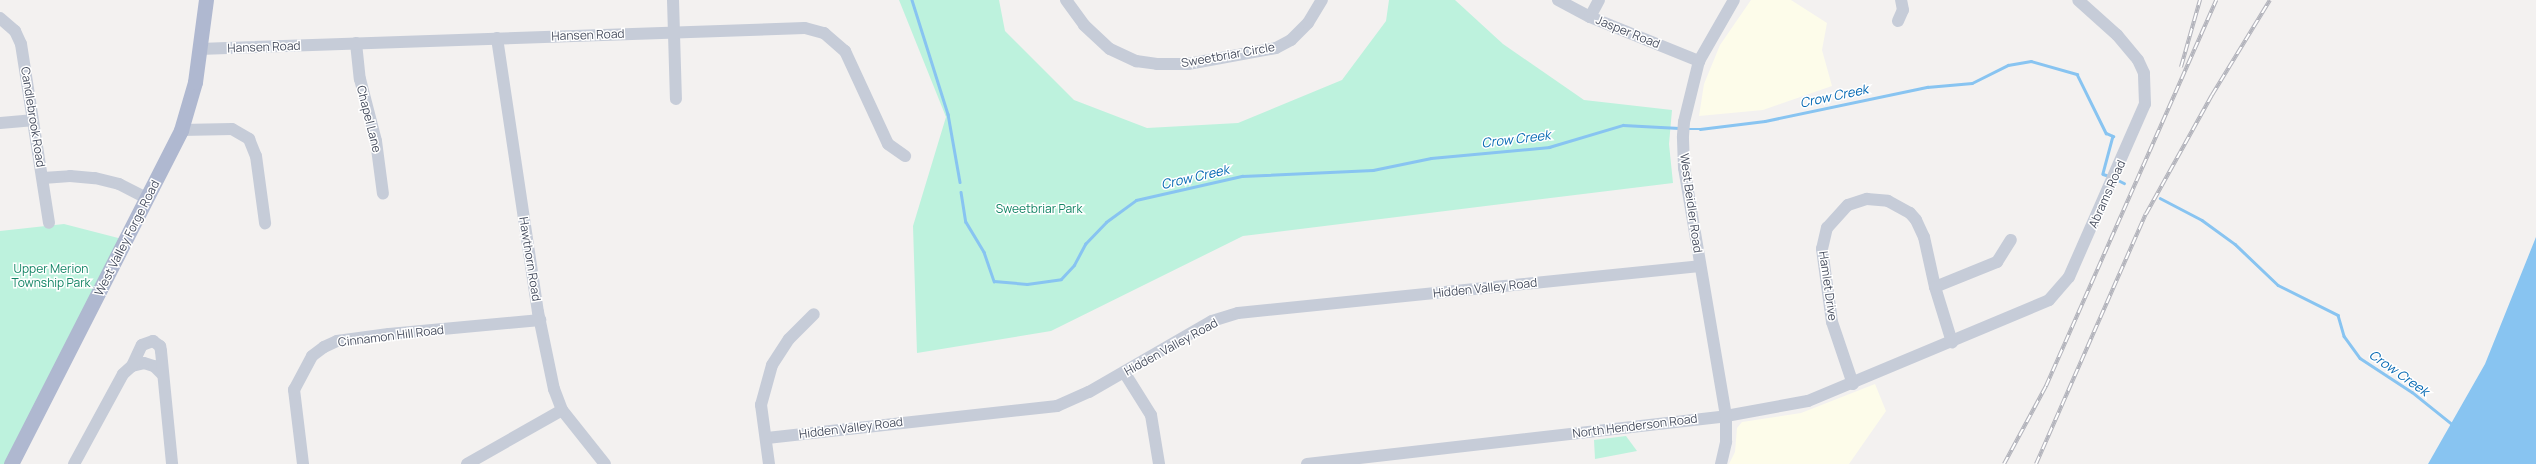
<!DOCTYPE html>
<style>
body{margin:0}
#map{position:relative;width:2536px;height:464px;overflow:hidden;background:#f3f1f0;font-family:Manrope,sans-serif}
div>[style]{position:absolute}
.commercial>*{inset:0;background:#fdfcea}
.green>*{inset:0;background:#bdf2dd}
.water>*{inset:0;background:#88c4f1}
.stream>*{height:2.5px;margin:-1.25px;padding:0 1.25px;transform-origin:1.25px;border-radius:1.25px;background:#88c4f1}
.minor>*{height:12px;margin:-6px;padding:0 6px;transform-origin:6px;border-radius:6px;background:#c6ccd8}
.major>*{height:15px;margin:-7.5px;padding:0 7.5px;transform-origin:7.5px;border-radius:7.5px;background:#afb8d0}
.rail>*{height:4px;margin-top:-2px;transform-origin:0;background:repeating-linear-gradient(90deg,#fff 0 8px,#b2b3bb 0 16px);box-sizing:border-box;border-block:1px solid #b2b3bb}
span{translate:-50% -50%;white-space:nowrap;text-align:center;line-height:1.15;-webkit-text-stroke:3px #fff;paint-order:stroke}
.street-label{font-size:12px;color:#474e5f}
.park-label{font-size:12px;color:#138565}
.water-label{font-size:13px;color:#0569b3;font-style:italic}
</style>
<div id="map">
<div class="commercial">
<div style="clip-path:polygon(1751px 0,1791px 0,1827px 23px,1822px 50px,1832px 86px,1763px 110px,1699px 116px,1704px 84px,1720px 45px)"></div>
<div style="clip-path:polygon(1875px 384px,1886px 411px,1849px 464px,1729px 464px,1735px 452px,1737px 428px,1742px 422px,1801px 413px)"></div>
</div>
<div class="green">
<div style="clip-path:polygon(899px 0,999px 0,1005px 31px,1074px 100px,1147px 128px,1238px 123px,1342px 80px,1386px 21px,1389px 0,1455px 0,1503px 44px,1584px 100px,1672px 110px,1669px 144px,1673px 183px,1243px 236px,1051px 331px,917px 353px,913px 226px,946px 117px)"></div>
<div style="clip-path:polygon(64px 224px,126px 240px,11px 464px,0 464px,0 231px)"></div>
<div style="clip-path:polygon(1626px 436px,1637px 451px,1595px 459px,1594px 440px)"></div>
</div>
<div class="water">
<div style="clip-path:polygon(2536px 237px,2536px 464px,2428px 464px,2485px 364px)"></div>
</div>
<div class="stream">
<div style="left:912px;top:0;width:120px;rotate:72.5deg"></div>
<div style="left:948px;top:114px;width:69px;rotate:80deg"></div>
<div style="left:1686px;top:129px;width:14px"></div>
<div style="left:1700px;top:129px;width:65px;rotate:-7deg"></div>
<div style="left:1765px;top:121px;width:166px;rotate:-11.9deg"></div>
<div style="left:1927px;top:87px;width:45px;rotate:-5.1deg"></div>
<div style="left:1972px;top:83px;width:40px;rotate:-26.6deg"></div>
<div style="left:2008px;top:65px;width:23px;rotate:-10deg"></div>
<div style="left:2031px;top:61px;width:48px;rotate:15.8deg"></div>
<div style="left:2077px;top:74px;width:66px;rotate:63.8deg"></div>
<div style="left:2106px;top:133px;width:8px;rotate:23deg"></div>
<div style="left:2113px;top:136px;width:39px;rotate:105deg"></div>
<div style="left:2103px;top:174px;width:6px;rotate:18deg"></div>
<div style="left:2116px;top:179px;width:9px;rotate:27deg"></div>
<div style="left:961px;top:192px;width:30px;rotate:81deg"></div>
<div style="left:966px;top:222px;width:35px;rotate:59deg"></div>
<div style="left:984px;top:252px;width:31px;rotate:71deg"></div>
<div style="left:994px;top:281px;width:33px;rotate:5deg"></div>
<div style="left:1027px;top:284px;width:34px;rotate:-8deg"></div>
<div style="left:1061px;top:279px;width:19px;rotate:-47deg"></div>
<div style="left:1074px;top:265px;width:24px;rotate:-62deg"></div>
<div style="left:1085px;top:244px;width:30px;rotate:-46deg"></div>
<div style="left:1106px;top:222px;width:37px;rotate:-36deg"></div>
<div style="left:1136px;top:200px;width:109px;rotate:-12.8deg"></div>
<div style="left:1242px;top:176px;width:131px;rotate:-2.6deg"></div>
<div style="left:1373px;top:170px;width:59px;rotate:-11.7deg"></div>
<div style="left:1431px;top:158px;width:119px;rotate:-5.3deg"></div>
<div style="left:1549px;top:147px;width:77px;rotate:-16.6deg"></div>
<div style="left:1623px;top:125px;width:56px;rotate:3.1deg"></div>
<div style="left:2160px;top:198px;width:47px;rotate:27.6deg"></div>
<div style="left:2202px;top:220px;width:41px;rotate:36deg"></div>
<div style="left:2235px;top:244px;width:59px;rotate:43.6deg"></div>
<div style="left:2278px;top:285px;width:67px;rotate:26.6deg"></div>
<div style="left:2338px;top:315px;width:22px;rotate:74deg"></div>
<div style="left:2344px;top:336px;width:27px;rotate:54deg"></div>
<div style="left:2360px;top:358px;width:62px;rotate:33.2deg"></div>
<div style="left:2412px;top:392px;width:51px;rotate:38.7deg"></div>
</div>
<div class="minor">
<div style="left:673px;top:0;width:99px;rotate:88.3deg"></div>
<div style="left:1066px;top:0;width:31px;rotate:54deg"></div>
<div style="left:1084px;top:25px;width:35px;rotate:43deg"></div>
<div style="left:1110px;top:49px;width:29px;rotate:25deg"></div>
<div style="left:1136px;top:61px;width:21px;rotate:8deg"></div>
<div style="left:1157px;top:64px;width:31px"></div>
<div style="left:1188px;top:64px;width:89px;rotate:-10.3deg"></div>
<div style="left:1276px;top:48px;width:17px;rotate:-28deg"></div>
<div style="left:1291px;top:40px;width:24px;rotate:-45deg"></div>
<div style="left:1308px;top:23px;width:27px;rotate:-59deg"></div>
<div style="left:1558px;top:0;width:36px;rotate:28deg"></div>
<div style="left:1590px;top:17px;width:118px;rotate:22deg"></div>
<div style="left:1590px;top:17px;width:19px;rotate:-62deg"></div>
<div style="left:0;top:18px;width:20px;rotate:41deg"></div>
<div style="left:15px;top:31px;width:14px;rotate:65deg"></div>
<div style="left:21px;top:44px;width:181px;rotate:81.1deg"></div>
<div style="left:1898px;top:21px;width:12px;rotate:-66deg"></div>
<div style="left:1903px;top:10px;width:10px;rotate:-101deg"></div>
<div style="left:497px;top:38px;width:277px;rotate:81.5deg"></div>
<div style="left:538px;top:312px;width:79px;rotate:78.3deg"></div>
<div style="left:554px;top:389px;width:22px;rotate:69deg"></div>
<div style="left:562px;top:410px;width:69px;rotate:51.5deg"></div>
<div style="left:356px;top:43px;width:36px;rotate:84deg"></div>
<div style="left:360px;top:79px;width:64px;rotate:75.5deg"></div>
<div style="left:376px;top:141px;width:53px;rotate:82.5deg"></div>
<div style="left:199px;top:49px;width:606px;rotate:-1.98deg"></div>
<div style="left:805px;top:28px;width:20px;rotate:15deg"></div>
<div style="left:824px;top:33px;width:28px;rotate:41deg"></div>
<div style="left:845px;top:51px;width:102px;rotate:65.2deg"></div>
<div style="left:888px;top:144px;width:21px;rotate:35deg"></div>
<div style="left:0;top:123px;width:32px;rotate:-5deg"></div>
<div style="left:181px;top:130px;width:51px;rotate:-1.1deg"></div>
<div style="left:232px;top:129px;width:20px;rotate:30deg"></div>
<div style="left:249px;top:139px;width:18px;rotate:68deg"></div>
<div style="left:256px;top:156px;width:68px;rotate:82.3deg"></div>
<div style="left:43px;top:178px;width:27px;rotate:-4deg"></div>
<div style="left:70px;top:176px;width:25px;rotate:5deg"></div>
<div style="left:95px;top:178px;width:25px;rotate:14deg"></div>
<div style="left:119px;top:184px;width:31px;rotate:27deg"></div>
<div style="left:1935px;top:287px;width:67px;rotate:-22deg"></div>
<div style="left:1997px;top:262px;width:26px;rotate:-58deg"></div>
<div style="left:132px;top:366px;width:12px;rotate:-14deg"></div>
<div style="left:144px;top:363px;width:10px;rotate:17deg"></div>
<div style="left:154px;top:366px;width:11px;rotate:45deg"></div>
<div style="left:1124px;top:372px;width:51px;rotate:57.9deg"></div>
<div style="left:1151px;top:415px;width:50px;rotate:80.7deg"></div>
<div style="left:1853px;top:384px;width:65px;rotate:-108.7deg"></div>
<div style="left:1832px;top:322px;width:74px;rotate:-97.8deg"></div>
<div style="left:1822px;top:249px;width:22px;rotate:-77deg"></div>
<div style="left:1827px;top:228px;width:31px;rotate:-48deg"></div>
<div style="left:1848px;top:205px;width:20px;rotate:-18deg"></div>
<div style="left:1867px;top:199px;width:21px;rotate:5deg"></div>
<div style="left:1888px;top:201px;width:25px;rotate:29deg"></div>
<div style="left:1910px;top:213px;width:9px;rotate:49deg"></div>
<div style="left:1916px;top:220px;width:19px;rotate:65deg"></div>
<div style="left:1924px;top:237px;width:51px;rotate:77.6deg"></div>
<div style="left:1935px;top:287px;width:58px;rotate:72.8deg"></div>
<div style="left:767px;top:438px;width:292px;rotate:-6.3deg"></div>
<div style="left:1057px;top:406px;width:35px;rotate:-24deg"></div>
<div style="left:1089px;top:392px;width:142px;rotate:-30deg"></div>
<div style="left:1212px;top:321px;width:27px;rotate:-17deg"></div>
<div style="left:1238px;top:313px;width:464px;rotate:-5.8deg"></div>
<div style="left:74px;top:464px;width:102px;rotate:-61.4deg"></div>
<div style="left:123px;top:374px;width:12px;rotate:-42deg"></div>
<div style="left:132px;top:366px;width:23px;rotate:-65deg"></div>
<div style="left:142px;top:345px;width:12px;rotate:-20deg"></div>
<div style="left:153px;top:341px;width:9px;rotate:36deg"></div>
<div style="left:160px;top:346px;width:5px;rotate:79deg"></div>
<div style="left:161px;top:351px;width:114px;rotate:84.4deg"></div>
<div style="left:303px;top:464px;width:75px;rotate:-96.9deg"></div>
<div style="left:294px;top:390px;width:38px;rotate:-62deg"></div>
<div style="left:312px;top:356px;width:15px;rotate:-37deg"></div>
<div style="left:324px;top:347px;width:14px;rotate:-25deg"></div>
<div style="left:337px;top:341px;width:52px;rotate:-7.7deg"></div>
<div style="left:389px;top:334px;width:152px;rotate:-5.3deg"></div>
<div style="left:467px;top:464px;width:109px;rotate:-29.6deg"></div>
<div style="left:769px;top:464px;width:60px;rotate:-97.7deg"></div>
<div style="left:761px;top:405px;width:41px;rotate:-74.6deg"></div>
<div style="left:772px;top:365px;width:31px;rotate:-57deg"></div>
<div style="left:789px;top:339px;width:35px;rotate:-45deg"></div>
<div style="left:1307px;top:464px;width:422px;rotate:-6.5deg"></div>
<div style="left:1726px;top:416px;width:83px;rotate:-10.4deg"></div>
<div style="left:1808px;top:401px;width:261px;rotate:-22.7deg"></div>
<div style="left:2049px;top:300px;width:30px;rotate:-49deg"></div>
<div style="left:2069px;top:277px;width:189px;rotate:-66.3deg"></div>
<div style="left:2145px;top:104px;width:31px;rotate:-92deg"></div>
<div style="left:2144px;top:73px;width:14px;rotate:-115deg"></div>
<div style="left:2138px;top:60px;width:33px;rotate:-130deg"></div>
<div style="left:2117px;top:35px;width:52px;rotate:-138.1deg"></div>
<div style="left:1721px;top:464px;width:23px;rotate:-77deg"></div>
<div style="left:1726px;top:442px;width:26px;rotate:-90deg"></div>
<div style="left:1726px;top:416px;width:252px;rotate:-99.6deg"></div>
<div style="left:1684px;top:168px;width:32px;rotate:-92deg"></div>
<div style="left:1683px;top:136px;width:14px;rotate:-86deg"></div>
<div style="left:1684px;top:122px;width:63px;rotate:-76.2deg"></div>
<div style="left:1699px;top:61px;width:70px;rotate:-60.2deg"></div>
</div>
<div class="major">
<div style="left:11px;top:464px;width:375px;rotate:-63deg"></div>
<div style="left:181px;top:130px;width:50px;rotate:-73.7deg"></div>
<div style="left:195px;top:82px;width:83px;rotate:-82.4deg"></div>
</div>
<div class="rail">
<div style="left:2181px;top:67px;width:70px;rotate:-74.2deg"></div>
<div style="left:2004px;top:464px;width:89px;rotate:-61.7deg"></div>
<div style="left:2046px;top:386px;width:422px;rotate:-66.2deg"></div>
<div style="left:2036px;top:464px;width:273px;rotate:-66.3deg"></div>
<div style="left:2146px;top:214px;width:136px;rotate:-61deg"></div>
<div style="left:2212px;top:95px;width:111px;rotate:-58.6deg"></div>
</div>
<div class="street-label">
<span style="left:1628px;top:32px;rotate:22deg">Jasper Road</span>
<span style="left:588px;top:35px;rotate:-2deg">Hansen Road</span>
<span style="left:264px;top:47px;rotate:-2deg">Hansen Road</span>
<span style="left:1228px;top:55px;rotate:-10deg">Sweetbriar Circle</span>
<span style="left:33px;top:117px;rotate:81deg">Candlebrook Road</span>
<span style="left:369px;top:119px;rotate:76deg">Chapel Lane</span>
<span style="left:2107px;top:194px;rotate:-66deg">Abrams Road</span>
<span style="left:1691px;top:203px;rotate:82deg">West Beidler Road</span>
<span style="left:127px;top:238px;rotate:-63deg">West Valley Forge Road</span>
<span style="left:530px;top:259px;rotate:81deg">Hawthorn Road</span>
<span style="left:1828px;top:286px;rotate:82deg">Hamlet Drive</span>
<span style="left:1485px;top:288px;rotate:-6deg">Hidden Valley Road</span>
<span style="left:391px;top:336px;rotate:-7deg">Cinnamon Hill Road</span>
<span style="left:1171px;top:347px;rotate:-29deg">Hidden Valley Road</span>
<span style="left:1635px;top:426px;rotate:-7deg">North Henderson Road</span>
<span style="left:851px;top:428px;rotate:-7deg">Hidden Valley Road</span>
</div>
<div class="park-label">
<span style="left:1039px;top:209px">Sweetbriar Park</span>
<span style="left:51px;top:276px">Upper Merion<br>Township Park</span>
</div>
<div class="water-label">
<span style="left:1834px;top:96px;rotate:-12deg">Crow Creek</span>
<span style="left:1516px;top:139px;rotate:-7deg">Crow Creek</span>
<span style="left:1195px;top:177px;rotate:-13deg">Crow Creek</span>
<span style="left:2399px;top:373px;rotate:35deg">Crow Creek</span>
</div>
</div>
